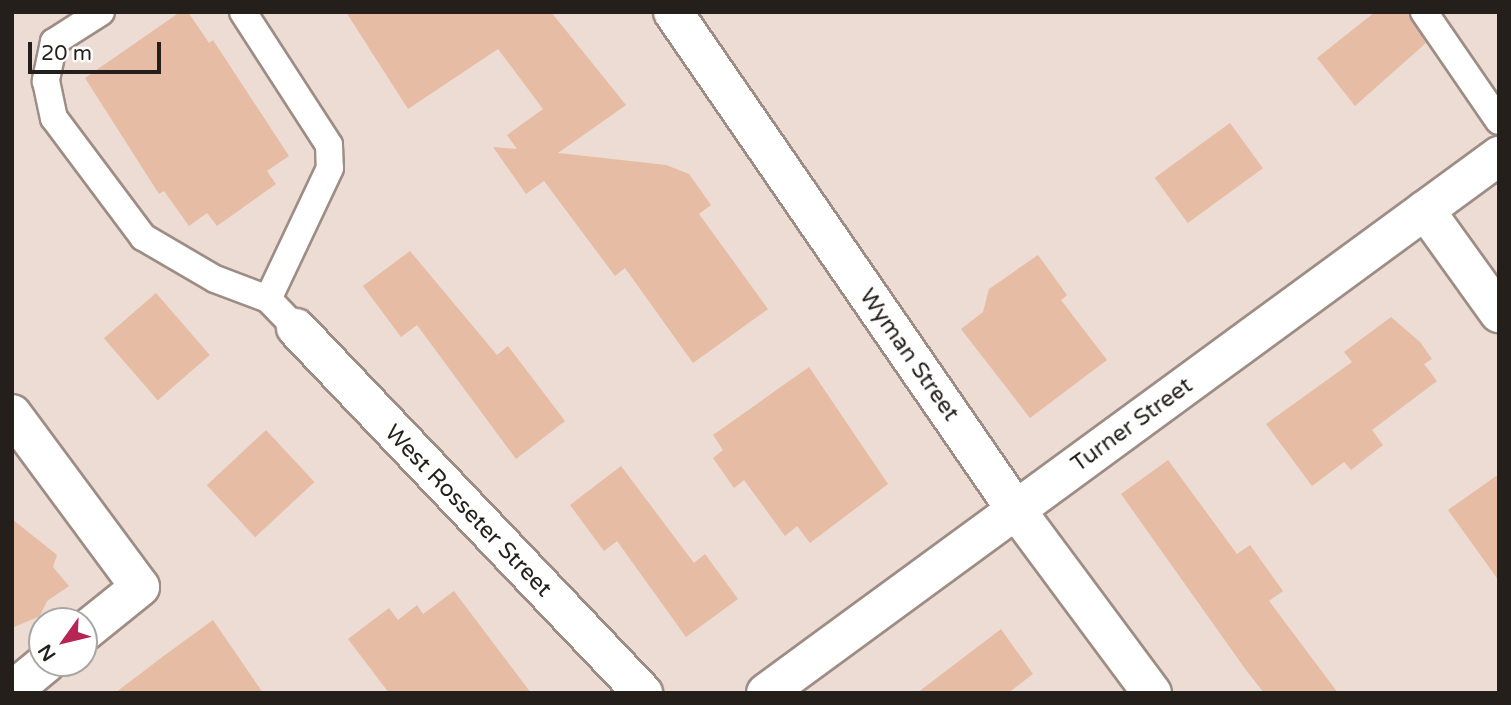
<!DOCTYPE html>
<style>
body{margin:0}
#map{position:relative;width:1511px;height:705px;overflow:hidden;background:#ecdcd3;font-family:"Varela Round",sans-serif}
div>[style]{position:absolute}
.building>*{inset:0;background:#e6bca5;transform-origin:0 0}
.roads{filter:drop-shadow(2px 0 #9d8d85) drop-shadow(-2px 0 #9d8d85) drop-shadow(0 2px #9d8d85) drop-shadow(0 -2px #9d8d85)}
.service>*{height:26px;margin:-13px;padding:0 13px;transform-origin:13px;border-radius:13px;background:#fff}
.minor>*{height:38px;margin:-19px;padding:0 19px;transform-origin:19px;border-radius:19px;background:#fff}
span{translate:-50% -50%;white-space:nowrap;text-align:center;line-height:1.15;-webkit-text-stroke:5px #fff;paint-order:stroke}
.street-label{font-size:23px;color:#251f1c}
.frame{position:absolute;inset:0;border:14px solid #251f1c;pointer-events:none}
.north{position:absolute;left:28px;top:607px;width:70px;height:70px;box-sizing:border-box;background:#fff;border:2px solid #a8a5a4;border-radius:50%;rotate:236deg;font-size:19px;font-weight:700;line-height:28px;text-align:center;color:#251f1c}
.north::after{content:'';display:block;margin:auto;width:24px;height:32px;background:#b62655;clip-path:polygon(50% 0,100% 100%,50% 72%,0 100%)}
.scale{position:absolute;left:28px;top:42px;width:133px;height:32px;box-sizing:border-box;border:4px solid #251f1c;border-top:0;padding-left:9px;font-size:21px;line-height:24px;white-space:nowrap;color:#251f1c;-webkit-text-stroke:5px #fff;paint-order:stroke}
</style>
<div id="map">
<div class="building">
<div style="clip-path:polygon(180px 12px,188px 12px,209px 43px,213px 40px,289px 156px,267px 171px,276px 184px,217px 226px,207px 213px,189px 226px,164px 191px,159px 194px,85px 78px)"></div>
<div style="clip-path:polygon(346px 12px,551px 12px,626px 105px,558px 153px,666px 165px,689px 174px,711px 205px,699px 214px,768px 309px,693px 363px,625px 268px,615px 276px,544px 181px,526px 194px,493px 147px,517px 149px,507px 135px,543px 109px,498px 49px,408px 109px)"></div>
<div style="clip-path:polygon(1375px 12px,1408px 12px,1426px 43px,1355px 106px,1317px 58px)"></div>
<div style="left:1230px;top:123px;width:56px;height:93px;rotate:54deg"></div>
<div style="clip-path:polygon(410px 251px,497px 355px,508px 346px,565px 421px,516px 459px,417px 325px,401px 337px,363px 286px)"></div>
<div style="clip-path:polygon(1038px 255px,1067px 295px,1061px 300px,1107px 360px,1030px 418px,961px 329px,983px 312px,989px 289px)"></div>
<div style="left:156px;top:293px;width:82px;height:69px;rotate:49deg"></div>
<div style="clip-path:polygon(1391px 317px,1420px 342px,1432px 359px,1424px 364px,1437px 381px,1372px 430px,1383px 445px,1351px 470px,1344px 462px,1312px 486px,1266px 424px,1352px 362px,1344px 352px)"></div>
<div style="clip-path:polygon(809px 367px,888px 484px,810px 543px,797px 526px,785px 536px,744px 480px,734px 488px,713px 458px,723px 450px,713px 435px)"></div>
<div style="left:266px;top:430px;width:71px;height:81px;rotate:47deg"></div>
<div style="clip-path:polygon(1168px 460px,1237px 554px,1250px 545px,1283px 591px,1269px 601px,1338px 693px,1264px 693px,1246px 670px,1121px 494px)"></div>
<div style="clip-path:polygon(621px 466px,694px 563px,705px 554px,738px 599px,686px 637px,617px 541px,604px 551px,570px 505px)"></div>
<div style="clip-path:polygon(1499px 474px,1499px 581px,1448px 510px)"></div>
<div style="clip-path:polygon(12px 519px,57px 555px,53px 567px,69px 586px,47px 601px,40px 616px,12px 628px)"></div>
<div style="clip-path:polygon(454px 591px,531px 693px,389px 693px,348px 639px,389px 608px,398px 620px,417px 605px,423px 614px)"></div>
<div style="clip-path:polygon(213px 620px,263px 693px,115px 693px,165px 655px)"></div>
<div style="clip-path:polygon(1001px 629px,1033px 674px,1008px 693px,917px 693px)"></div>
</div>
<div class="roads">
<div class="service">
<div style="left:101px;top:12px;width:56px;rotate:147.4deg"></div>
<div style="left:54px;top:42px;width:40px;rotate:102deg"></div>
<div style="left:46px;top:81px;width:38px;rotate:78deg"></div>
<div style="left:54px;top:118px;width:149px;rotate:53.2deg"></div>
<div style="left:143px;top:237px;width:83px;rotate:30.3deg"></div>
<div style="left:215px;top:279px;width:57px;rotate:20.7deg"></div>
<div style="left:268px;top:299px;width:40px;rotate:46deg"></div>
<div style="left:243px;top:12px;width:158px;rotate:57.1deg"></div>
<div style="left:329px;top:145px;width:23px;rotate:88deg"></div>
<div style="left:330px;top:168px;width:145px;rotate:115.3deg"></div>
<div style="left:1424px;top:12px;width:132px;rotate:55.5deg"></div>
</div>
<div class="minor">
<div style="left:673px;top:12px;width:605px;rotate:55.44deg"></div>
<div style="left:1016px;top:510px;width:228px;rotate:53.4deg"></div>
<div style="left:1425px;top:210px;width:127px;rotate:54.3deg"></div>
<div style="left:296px;top:328px;width:504px;rotate:46.45deg"></div>
<div style="left:12px;top:414px;width:215px;rotate:53.5deg"></div>
<div style="left:140px;top:587px;width:72px;rotate:141.2deg"></div>
<div style="left:12px;top:691px;width:44px;rotate:-39.5deg"></div>
<div style="left:766px;top:693px;width:909px;rotate:-36.23deg"></div>
</div>
</div>
<div class="street-label">
<span style="left:909px;top:355px;rotate:55deg">Wyman Street</span>
<span style="left:1132px;top:425px;rotate:-36deg">Turner Street</span>
<span style="left:468px;top:511px;rotate:46deg">West Rosseter Street</span>
</div>
<div class="frame"></div>
<div class="north">N</div>
<div class="scale">20 m</div>
</div>
